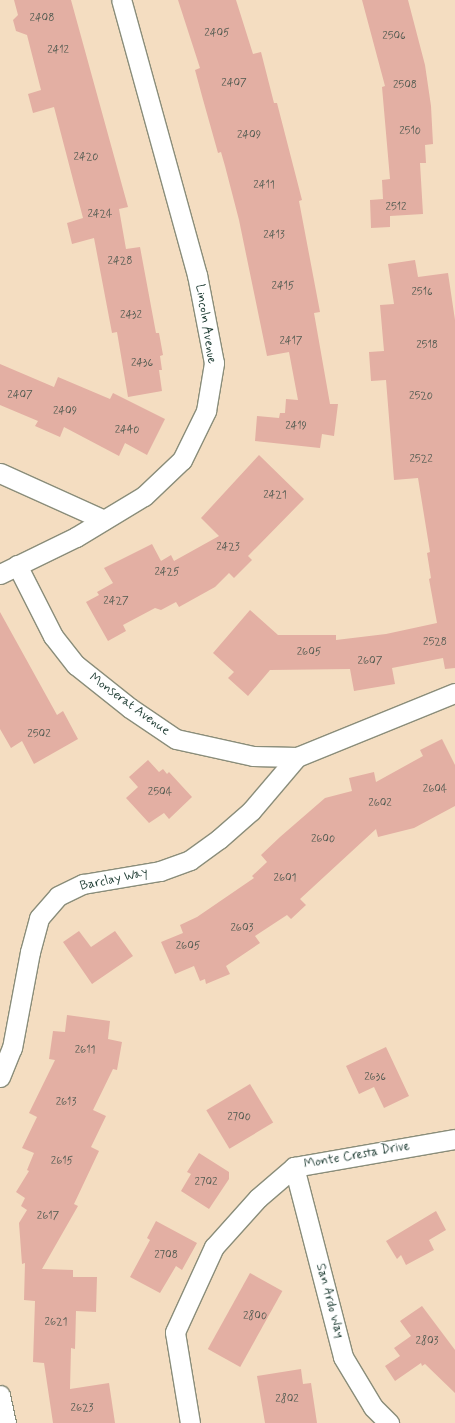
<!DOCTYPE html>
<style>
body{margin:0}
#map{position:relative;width:455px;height:1423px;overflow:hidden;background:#f4ddc1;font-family:Mynerve,sans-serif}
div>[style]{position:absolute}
.building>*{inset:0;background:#e3afa3;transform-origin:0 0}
.roads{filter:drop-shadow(1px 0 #8a8d7a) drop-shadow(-1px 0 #8a8d7a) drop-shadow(0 1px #8a8d7a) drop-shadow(0 -1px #8a8d7a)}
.street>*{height:19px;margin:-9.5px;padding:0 9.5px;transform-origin:9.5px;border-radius:9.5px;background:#fff}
span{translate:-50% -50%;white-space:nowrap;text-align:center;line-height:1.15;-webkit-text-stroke:3px #fff;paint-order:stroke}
.number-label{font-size:11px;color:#505a50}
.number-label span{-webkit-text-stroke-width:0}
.street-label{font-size:13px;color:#1f3d34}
</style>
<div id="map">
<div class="building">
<div style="clip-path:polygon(14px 0,71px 0,128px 207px,119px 209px,126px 249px,140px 247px,156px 333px,159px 333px,163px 355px,160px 356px,162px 370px,159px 370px,162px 391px,128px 397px,117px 332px,112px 333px,94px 238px,72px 244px,67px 223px,83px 218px,54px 107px,33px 113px,28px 94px,41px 90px,27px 35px,16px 31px,13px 20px,18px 15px)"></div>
<div style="clip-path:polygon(178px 0,236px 0,253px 54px,261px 52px,274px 103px,277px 103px,302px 200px,299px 201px,320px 312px,314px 313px,330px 404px,338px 404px,334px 436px,322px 434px,320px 448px,255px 441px,257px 416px,279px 418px,280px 413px,285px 413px,286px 399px,298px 400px,289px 352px,267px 356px,239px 220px,225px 166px,221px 152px,218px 153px,202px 96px,195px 70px,200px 68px)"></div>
<div style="clip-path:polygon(362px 0,408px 0,425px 65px,431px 106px,433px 144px,425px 145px,426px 163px,420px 163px,423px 214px,390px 216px,390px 227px,371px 228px,370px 200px,383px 199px,382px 180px,390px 179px,382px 87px,385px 86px)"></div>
<div style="clip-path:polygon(415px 260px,418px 277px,448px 273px,455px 320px,455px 668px,445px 669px,443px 658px,392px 668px,395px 684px,354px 691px,350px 669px,270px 670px,248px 696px,228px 678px,234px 672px,213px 653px,250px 610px,278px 635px,336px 635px,336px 640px,386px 634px,437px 623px,429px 579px,431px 578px,427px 553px,430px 552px,418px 478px,394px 480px,386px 380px,371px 381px,369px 352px,384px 351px,380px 305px,394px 304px,388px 264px)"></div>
<div style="clip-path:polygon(0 364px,54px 387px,58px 377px,110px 399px,113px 393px,165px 419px,147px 455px,125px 443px,119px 456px,64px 427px,60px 437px,35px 426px,38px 421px,0 405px)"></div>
<div style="clip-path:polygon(259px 455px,304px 499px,248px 556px,252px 560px,234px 578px,229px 573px,215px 587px,179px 607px,176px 602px,161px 610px,155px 608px,123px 625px,126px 631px,108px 641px,86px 602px,99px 595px,97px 592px,113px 583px,104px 568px,152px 544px,161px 561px,171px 555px,174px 561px,219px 536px,201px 518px)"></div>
<div style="clip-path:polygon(0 612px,57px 715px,63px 711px,78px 739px,34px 764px,22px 741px,11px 748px,0 729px)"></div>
<div style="clip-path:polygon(442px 739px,455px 765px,455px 806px,414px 828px,378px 837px,376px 829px,300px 899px,306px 905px,291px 919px,287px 915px,255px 936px,260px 943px,226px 966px,230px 974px,206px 984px,205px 979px,200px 981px,194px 966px,175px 974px,161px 942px,183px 933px,180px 925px,197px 917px,254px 878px,252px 876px,267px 862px,261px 855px,280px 837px,325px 798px,352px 791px,349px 778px,374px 772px,376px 782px,423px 756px,420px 750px)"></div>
<div style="clip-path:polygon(148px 760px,159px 772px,163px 769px,167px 774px,169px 772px,192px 797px,169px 819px,164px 813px,149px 823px,126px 798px,138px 787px,129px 777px)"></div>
<div style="clip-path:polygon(79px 931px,91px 947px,115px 931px,133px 956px,92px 984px,63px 942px)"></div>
<div style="clip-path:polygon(67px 1015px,110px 1021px,108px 1039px,122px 1042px,117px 1070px,113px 1069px,93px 1110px,106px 1116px,91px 1147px,99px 1151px,74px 1204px,78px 1206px,42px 1269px,73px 1270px,73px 1277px,97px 1277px,96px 1312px,76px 1311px,75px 1349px,71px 1348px,70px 1389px,109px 1383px,115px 1423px,53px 1423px,44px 1363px,33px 1362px,35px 1301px,24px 1300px,25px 1263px,22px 1264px,19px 1223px,27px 1210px,21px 1206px,25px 1198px,16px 1192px,29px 1171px,27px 1170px,34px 1153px,22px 1148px,37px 1117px,29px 1113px,55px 1060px,49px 1059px,53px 1031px,65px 1032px)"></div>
<div style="clip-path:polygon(386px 1047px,409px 1096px,384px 1108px,374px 1087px,359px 1094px,346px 1066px)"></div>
<div style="left:250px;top:1084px;width:45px;height:51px;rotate:59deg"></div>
<div style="clip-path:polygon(199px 1153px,229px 1172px,229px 1179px,209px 1209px,181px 1191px,191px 1174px,187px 1172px)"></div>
<div style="clip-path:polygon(436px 1211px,446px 1230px,429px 1240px,434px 1250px,406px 1265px,401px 1255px,397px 1259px,386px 1241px)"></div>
<div style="clip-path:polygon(156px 1221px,197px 1243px,182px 1270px,176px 1266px,160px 1293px,130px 1277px,150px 1240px,147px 1238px)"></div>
<div style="left:250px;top:1273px;width:37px;height:87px;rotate:29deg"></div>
<div style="clip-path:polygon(422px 1306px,455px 1350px,455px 1393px,425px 1364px,422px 1366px,421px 1363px,395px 1381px,385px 1366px,400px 1356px,394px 1348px,411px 1336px,400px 1321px)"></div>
<div style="clip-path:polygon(301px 1369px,303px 1384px,311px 1383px,317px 1423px,265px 1423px,257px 1376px)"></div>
</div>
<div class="roads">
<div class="street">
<div style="left:0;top:473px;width:114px;rotate:24.3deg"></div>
<div style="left:17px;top:565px;width:80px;rotate:63.1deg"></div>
<div style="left:53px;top:636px;width:37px;rotate:52deg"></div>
<div style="left:76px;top:665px;width:69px;rotate:38.5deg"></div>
<div style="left:130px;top:708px;width:55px;rotate:34deg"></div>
<div style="left:176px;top:739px;width:79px;rotate:12.4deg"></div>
<div style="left:253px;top:756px;width:44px;rotate:1.3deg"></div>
<div style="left:297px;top:757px;width:170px;rotate:-22.1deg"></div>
<div style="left:0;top:574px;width:85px;rotate:-26deg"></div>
<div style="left:76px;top:537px;width:79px;rotate:-31.1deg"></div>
<div style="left:144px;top:496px;width:52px;rotate:-43.5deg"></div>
<div style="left:182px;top:460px;width:55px;rotate:-63.9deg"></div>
<div style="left:206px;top:411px;width:49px;rotate:-80.5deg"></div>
<div style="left:214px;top:363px;width:90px;rotate:-100.9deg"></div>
<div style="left:197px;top:275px;width:285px;rotate:-105.4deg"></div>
<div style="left:0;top:1077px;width:31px;rotate:-68deg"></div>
<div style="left:12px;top:1048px;width:98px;rotate:-79.4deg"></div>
<div style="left:30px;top:952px;width:35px;rotate:-75deg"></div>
<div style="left:39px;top:918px;width:29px;rotate:-49deg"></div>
<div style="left:58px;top:896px;width:28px;rotate:-26deg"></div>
<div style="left:83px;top:884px;width:78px;rotate:-9.6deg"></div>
<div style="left:160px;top:871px;width:32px;rotate:-20deg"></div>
<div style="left:190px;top:860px;width:36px;rotate:-36deg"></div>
<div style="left:219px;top:839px;width:43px;rotate:-41.2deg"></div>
<div style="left:251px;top:811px;width:71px;rotate:-49.6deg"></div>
<div style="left:294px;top:1167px;width:196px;rotate:75.5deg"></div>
<div style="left:343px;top:1357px;width:58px;rotate:59deg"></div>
<div style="left:373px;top:1407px;width:23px;rotate:45deg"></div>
<div style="left:0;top:1395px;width:29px;rotate:78deg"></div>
<div style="left:190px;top:1423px;width:92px;rotate:-99.4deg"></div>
<div style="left:175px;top:1332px;width:94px;rotate:-65.4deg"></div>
<div style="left:214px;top:1247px;width:66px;rotate:-48.1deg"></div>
<div style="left:258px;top:1198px;width:48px;rotate:-40.7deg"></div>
<div style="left:294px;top:1167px;width:163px;rotate:-9.9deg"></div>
</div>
</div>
<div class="number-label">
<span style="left:42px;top:18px">2408</span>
<span style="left:217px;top:33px">2405</span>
<span style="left:394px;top:36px">2506</span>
<span style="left:58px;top:50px">2412</span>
<span style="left:234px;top:83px">2407</span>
<span style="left:405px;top:85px">2508</span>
<span style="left:410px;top:131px">2510</span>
<span style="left:249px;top:135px">2409</span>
<span style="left:86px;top:157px">2420</span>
<span style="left:264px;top:185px">2411</span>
<span style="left:396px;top:207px">2512</span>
<span style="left:100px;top:214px">2424</span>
<span style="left:274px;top:235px">2413</span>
<span style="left:120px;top:261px">2428</span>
<span style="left:283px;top:286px">2415</span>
<span style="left:422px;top:292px">2516</span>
<span style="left:131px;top:315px">2432</span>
<span style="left:291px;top:341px">2417</span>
<span style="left:427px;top:345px">2518</span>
<span style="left:142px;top:363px">2436</span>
<span style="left:20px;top:395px">2407</span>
<span style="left:421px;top:396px">2520</span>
<span style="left:65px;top:411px">2409</span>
<span style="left:296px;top:426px">2419</span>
<span style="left:127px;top:430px">2440</span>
<span style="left:421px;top:459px">2522</span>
<span style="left:275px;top:495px">2421</span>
<span style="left:228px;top:547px">2423</span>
<span style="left:167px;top:572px">2425</span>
<span style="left:116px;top:601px">2427</span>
<span style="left:435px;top:642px">2528</span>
<span style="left:309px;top:652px">2605</span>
<span style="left:370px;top:661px">2607</span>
<span style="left:39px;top:734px">2502</span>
<span style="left:435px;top:789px">2604</span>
<span style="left:160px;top:792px">2504</span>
<span style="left:380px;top:803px">2602</span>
<span style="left:323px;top:839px">2600</span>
<span style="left:285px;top:878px">2601</span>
<span style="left:242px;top:928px">2603</span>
<span style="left:188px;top:946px">2605</span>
<span style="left:85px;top:1050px">2611</span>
<span style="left:375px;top:1077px">2636</span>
<span style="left:66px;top:1102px">2613</span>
<span style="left:239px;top:1117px">2700</span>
<span style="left:62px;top:1161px">2615</span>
<span style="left:206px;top:1182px">2702</span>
<span style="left:48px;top:1216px">2617</span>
<span style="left:166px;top:1255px">2708</span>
<span style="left:255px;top:1316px">2800</span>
<span style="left:56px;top:1322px">2621</span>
<span style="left:427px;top:1341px">2803</span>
<span style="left:287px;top:1399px">2802</span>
<span style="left:82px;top:1408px">2623</span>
</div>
<div class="street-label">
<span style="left:205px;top:324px;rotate:81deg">Lincoln Avenue</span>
<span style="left:129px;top:705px;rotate:36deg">Monserat Avenue</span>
<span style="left:114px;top:880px;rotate:-12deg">Barclay Way</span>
<span style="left:357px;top:1156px;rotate:-10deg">Monte Cresta Drive</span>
<span style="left:329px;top:1301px;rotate:75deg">San Ardo Way</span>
</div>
</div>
